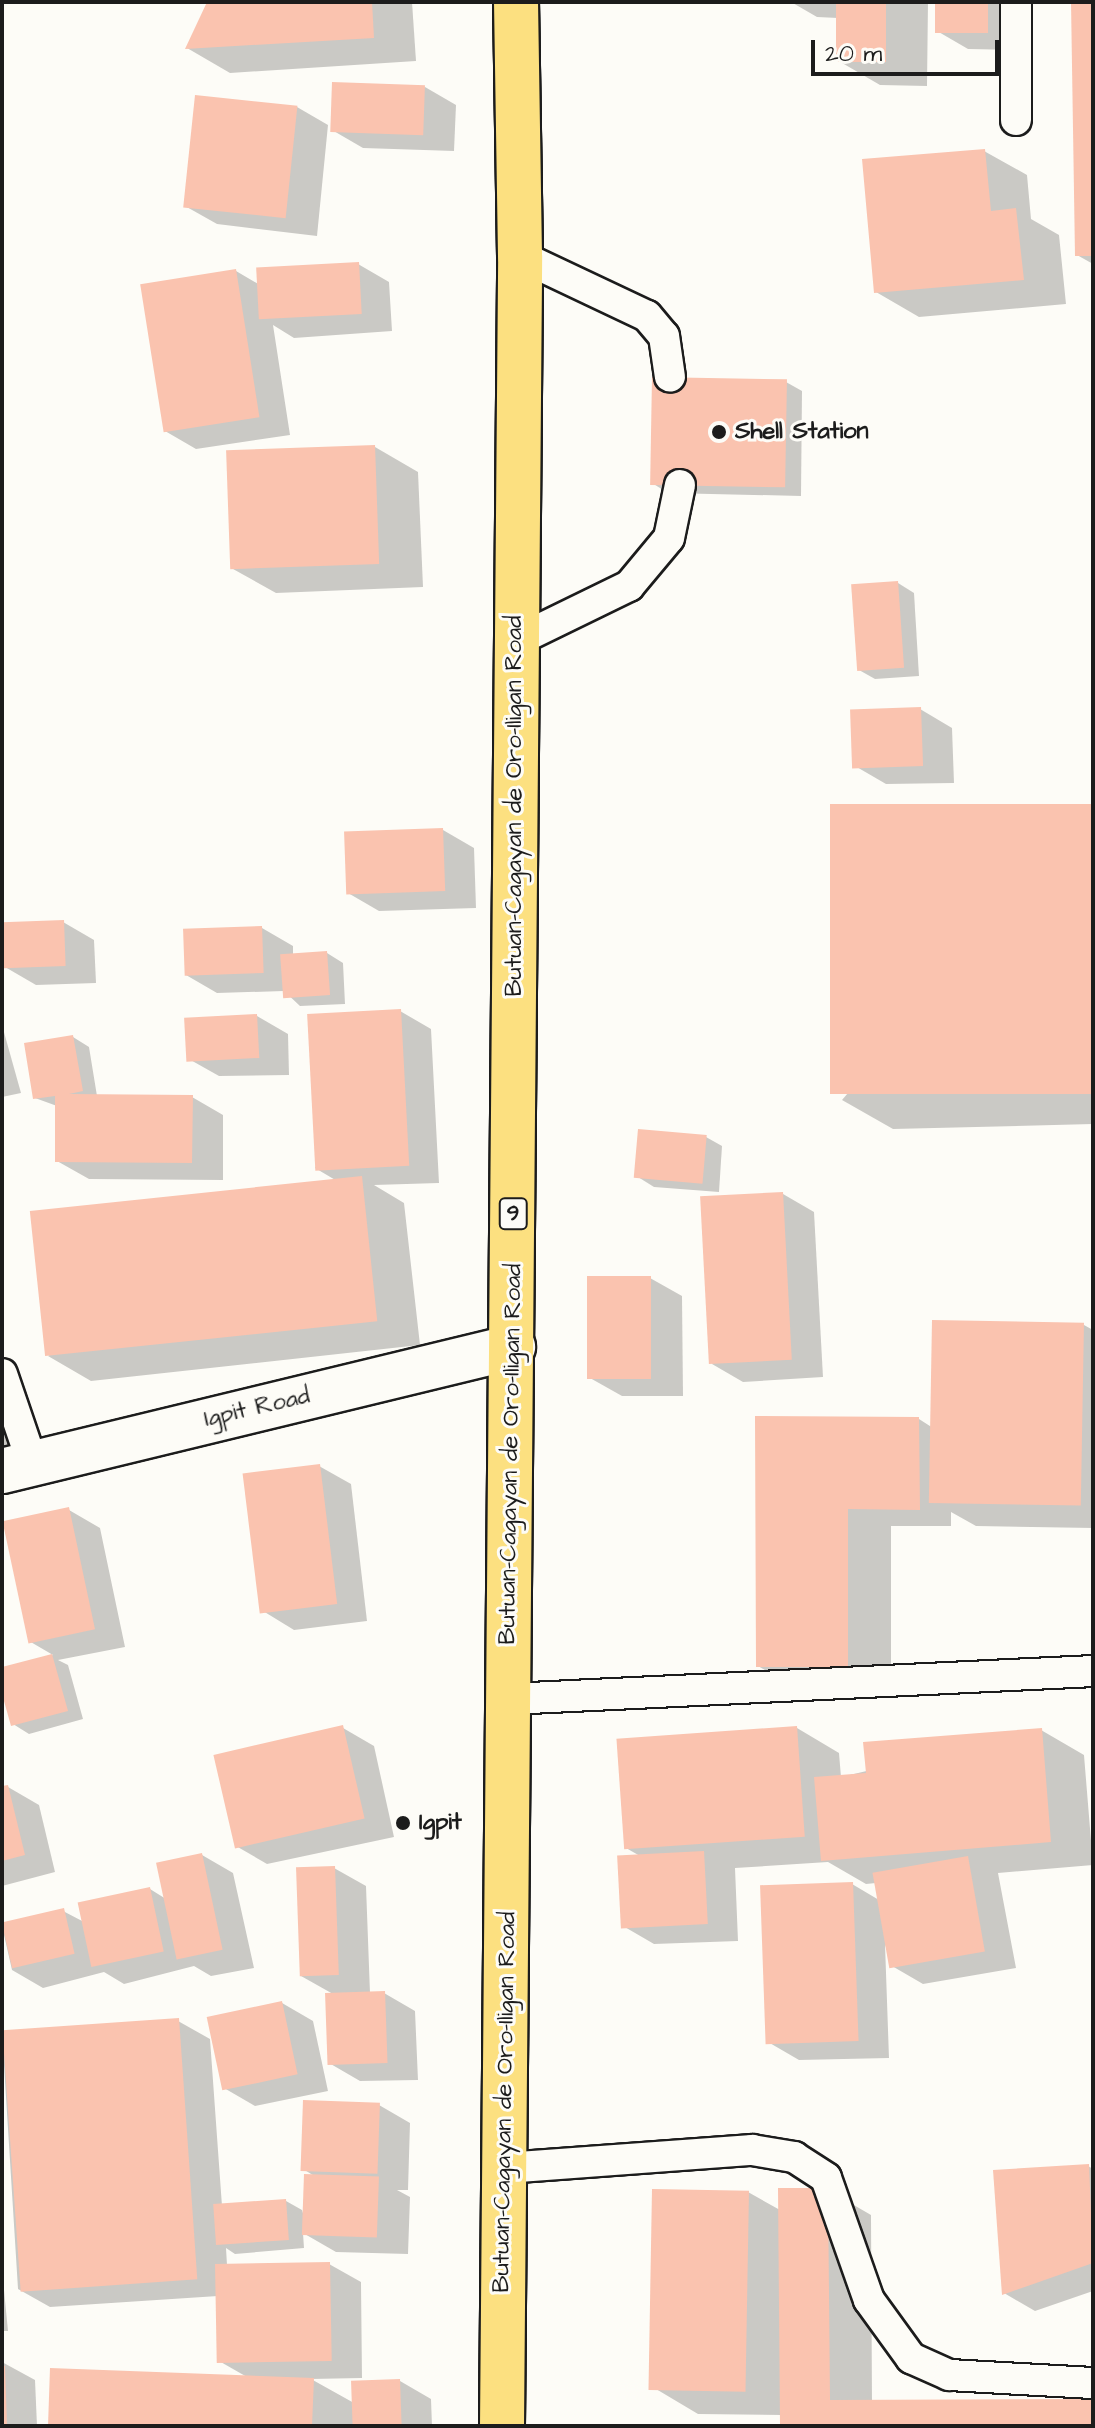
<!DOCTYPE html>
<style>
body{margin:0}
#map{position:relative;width:1095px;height:2428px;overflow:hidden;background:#fdfcf7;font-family:"Architects Daughter",sans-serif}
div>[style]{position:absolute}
.shadow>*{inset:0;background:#0003}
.building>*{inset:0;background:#fac3af;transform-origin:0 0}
.roads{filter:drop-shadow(2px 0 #1c1c1c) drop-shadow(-2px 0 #1c1c1c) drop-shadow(0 2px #1c1c1c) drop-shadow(0 -2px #1c1c1c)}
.lane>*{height:30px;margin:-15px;padding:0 15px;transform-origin:15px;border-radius:15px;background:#fdfcf7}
.secondary>*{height:44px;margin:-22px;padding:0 22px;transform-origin:22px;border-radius:22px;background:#fdfcf7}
.highway>*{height:44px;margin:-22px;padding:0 22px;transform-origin:22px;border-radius:22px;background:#fce080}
.dots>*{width:22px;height:22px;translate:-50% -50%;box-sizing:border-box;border:4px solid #fdfcf7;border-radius:50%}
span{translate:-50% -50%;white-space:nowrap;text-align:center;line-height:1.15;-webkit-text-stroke:6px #fdfcf7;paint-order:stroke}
.shield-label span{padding:2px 6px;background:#fdfcf7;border:2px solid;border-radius:6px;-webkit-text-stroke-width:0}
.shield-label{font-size:22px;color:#1c1c1c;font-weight:700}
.poi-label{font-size:24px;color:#1c1c1c;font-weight:700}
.left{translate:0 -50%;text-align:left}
.street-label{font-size:24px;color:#1c1c1c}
.frame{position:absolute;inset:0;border:4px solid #1c1c1c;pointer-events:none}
.scale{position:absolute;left:811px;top:40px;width:188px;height:36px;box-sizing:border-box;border:4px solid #1c1c1c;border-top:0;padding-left:10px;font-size:24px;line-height:28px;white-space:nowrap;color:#1c1c1c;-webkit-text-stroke:6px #fdfcf7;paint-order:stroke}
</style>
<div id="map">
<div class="shadow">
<div style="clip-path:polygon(210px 2px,412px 2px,416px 61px,230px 73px,187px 48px)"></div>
<div style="clip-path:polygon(791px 2px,928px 2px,927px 86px,880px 85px,837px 60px,838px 18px,817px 17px)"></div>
<div style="clip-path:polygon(937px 2px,1019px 2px,1019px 50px,968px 49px,937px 31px)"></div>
<div style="clip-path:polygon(1073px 2px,1093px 2px,1093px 264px,1077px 255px)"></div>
<div style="clip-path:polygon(425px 87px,456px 105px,454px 151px,363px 148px,332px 130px)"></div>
<div style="clip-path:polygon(297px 107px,328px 125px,317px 236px,217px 224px,185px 206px)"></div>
<div style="clip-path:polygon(984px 151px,1027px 175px,1031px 219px,1059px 235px,1066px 304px,919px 317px,876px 292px)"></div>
<div style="clip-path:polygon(358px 264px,389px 282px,392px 331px,294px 338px,273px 325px,290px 435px,196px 449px,165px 431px,236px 271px,260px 285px)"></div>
<div style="clip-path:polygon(786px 382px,802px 391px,801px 496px,668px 493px,652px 483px)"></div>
<div style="clip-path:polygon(375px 447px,418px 472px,423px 587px,276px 593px,233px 569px)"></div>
<div style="clip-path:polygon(898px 583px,914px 593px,919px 676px,875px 679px,859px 670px)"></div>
<div style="clip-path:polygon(920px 709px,952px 728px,954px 783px,886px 784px,855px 766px)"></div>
<div style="clip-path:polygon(1093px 806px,1093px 1124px,893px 1129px,842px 1100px)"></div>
<div style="clip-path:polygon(443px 830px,474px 848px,476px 908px,379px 911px,348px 893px)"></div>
<div style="clip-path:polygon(63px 922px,94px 940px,96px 983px,36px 985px,5px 967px)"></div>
<div style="clip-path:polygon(262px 928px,293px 946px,293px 955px,327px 953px,343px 963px,345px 1004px,300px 1006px,284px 991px,217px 993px,186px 975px)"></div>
<div style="clip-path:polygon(400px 1011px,431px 1029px,439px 1183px,374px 1185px,404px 1203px,420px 1345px,91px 1381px,48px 1356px,337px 1181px,315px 1168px)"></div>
<div style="clip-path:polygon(257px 1016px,288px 1034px,289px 1075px,219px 1076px,187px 1058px)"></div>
<div style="clip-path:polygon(2px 1025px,21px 1093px,2px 1097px)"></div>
<div style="clip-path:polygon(73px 1037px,89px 1047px,97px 1096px,192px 1097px,223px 1115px,223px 1180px,89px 1179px,57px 1161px,57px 1106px,35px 1098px)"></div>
<div style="clip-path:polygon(706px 1137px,722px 1146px,719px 1192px,654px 1187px,638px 1177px)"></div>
<div style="clip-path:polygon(783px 1194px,814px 1212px,823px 1377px,743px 1382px,712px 1364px)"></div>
<div style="clip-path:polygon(650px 1278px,682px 1296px,683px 1396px,622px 1396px,590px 1378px)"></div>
<div style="clip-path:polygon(1084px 1325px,1093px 1330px,1093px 1528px,976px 1526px,951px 1512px,951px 1526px,891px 1526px,891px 1691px,801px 1691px,758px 1666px,757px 1418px,919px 1419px,933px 1428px)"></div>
<div style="clip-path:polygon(2px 1411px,8px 1415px,10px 1471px,2px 1471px)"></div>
<div style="clip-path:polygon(319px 1466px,351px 1484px,367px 1621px,294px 1630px,263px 1611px)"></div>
<div style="clip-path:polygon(69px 1510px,100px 1528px,125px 1647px,58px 1660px,68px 1665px,83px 1719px,29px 1734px,13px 1724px,2px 1669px,53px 1655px,29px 1641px)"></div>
<div style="clip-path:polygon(343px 1728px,374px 1746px,394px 1837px,267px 1864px,236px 1846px)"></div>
<div style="clip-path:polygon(797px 1728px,839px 1753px,841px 1777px,1041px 1730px,1084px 1755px,1093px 1865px,998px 1873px,1016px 1968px,923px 1984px,892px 1966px,885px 1944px,889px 2058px,799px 2060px,768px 2042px,852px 1884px,879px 1900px,876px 1883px,866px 1884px,828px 1862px,735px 1868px,738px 1941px,654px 1944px,623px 1926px,640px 1856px,626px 1848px)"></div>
<div style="clip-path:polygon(8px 1787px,39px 1805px,55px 1872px,2px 1886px,2px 1788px)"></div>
<div style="clip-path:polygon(202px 1855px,233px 1873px,254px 1968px,211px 1976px,194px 1966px,124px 1984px,104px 1972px,43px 1988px,12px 1970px,2px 1926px,63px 1911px,84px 1922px,150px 1889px,166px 1899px)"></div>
<div style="clip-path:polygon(334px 1868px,366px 1886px,370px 1993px,384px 1993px,415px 2011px,418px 2080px,360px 2081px,329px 2063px,333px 1994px,301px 1976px)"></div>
<div style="clip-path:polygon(282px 2003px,313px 2021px,328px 2091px,255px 2106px,224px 2088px)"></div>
<div style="clip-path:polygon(178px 2021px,210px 2039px,222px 2206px,286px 2201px,302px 2210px,305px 2220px,316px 2177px,303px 2169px,379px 2105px,410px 2123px,408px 2190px,397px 2190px,410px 2197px,408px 2254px,336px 2252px,303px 2233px,304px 2248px,235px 2254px,226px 2248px,227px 2265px,329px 2264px,361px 2282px,362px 2378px,311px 2379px,354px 2403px,400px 2381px,431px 2399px,432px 2426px,50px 2426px,247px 2377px,219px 2361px,218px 2296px,50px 2307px,18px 2289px,2px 2033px)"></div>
<div style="clip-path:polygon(1088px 2166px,1093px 2169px,1093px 2291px,1035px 2311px,1004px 2293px)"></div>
<div style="clip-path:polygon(828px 2190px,871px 2215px,872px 2402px,1093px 2401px,1093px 2426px,782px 2426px,782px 2415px,698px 2414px,656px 2389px,748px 2192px,780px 2210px)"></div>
<div style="clip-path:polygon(2px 2269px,8px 2331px,2px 2331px)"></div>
<div style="clip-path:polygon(2px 2362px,35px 2380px,37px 2426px,2px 2426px)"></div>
</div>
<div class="building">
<div style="clip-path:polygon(207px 2px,372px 2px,374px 38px,185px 49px)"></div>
<div style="left:836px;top:2px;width:50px;height:60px"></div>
<div style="left:935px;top:2px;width:53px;height:31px"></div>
<div style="clip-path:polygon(1071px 2px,1093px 2px,1093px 256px,1075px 256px)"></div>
<div style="left:332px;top:82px;width:93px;height:50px;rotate:2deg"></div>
<div style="left:195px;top:95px;width:103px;height:113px;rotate:6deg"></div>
<div style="clip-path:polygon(985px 149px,991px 211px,1016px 208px,1024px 280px,874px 293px,862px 159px)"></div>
<div style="left:359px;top:262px;width:52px;height:103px;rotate:87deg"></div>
<div style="left:236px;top:269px;width:150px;height:97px;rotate:81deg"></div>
<div style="left:652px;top:377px;width:135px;height:108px;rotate:1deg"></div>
<div style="left:375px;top:445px;width:119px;height:149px;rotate:88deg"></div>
<div style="left:898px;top:581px;width:87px;height:47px;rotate:86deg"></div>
<div style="left:921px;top:707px;width:59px;height:71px;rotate:88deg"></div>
<div style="left:1093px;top:804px;width:290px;height:263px;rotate:90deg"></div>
<div style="left:443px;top:828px;width:63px;height:99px;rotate:88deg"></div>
<div style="left:64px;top:920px;width:46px;height:62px;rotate:88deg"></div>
<div style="left:262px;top:926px;width:47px;height:79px;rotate:88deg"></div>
<div style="left:327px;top:951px;width:44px;height:47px;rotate:86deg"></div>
<div style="left:401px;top:1009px;width:157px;height:94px;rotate:87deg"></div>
<div style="left:257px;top:1014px;width:44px;height:73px;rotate:87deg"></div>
<div style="clip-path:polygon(73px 1035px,83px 1091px,69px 1094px,193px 1095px,192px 1163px,55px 1162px,55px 1096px,33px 1099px,24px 1043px)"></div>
<div style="left:638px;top:1129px;width:69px;height:49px;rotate:5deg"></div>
<div style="left:362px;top:1176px;width:146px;height:334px;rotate:84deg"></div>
<div style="left:783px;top:1192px;width:168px;height:83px;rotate:87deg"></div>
<div style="left:587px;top:1276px;width:64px;height:103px"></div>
<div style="left:932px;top:1320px;width:152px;height:183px;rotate:1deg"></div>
<div style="clip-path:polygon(755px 1416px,919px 1417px,920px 1510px,848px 1509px,848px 1667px,756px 1667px)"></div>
<div style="left:320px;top:1464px;width:141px;height:78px;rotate:83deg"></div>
<div style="left:69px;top:1507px;width:125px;height:68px;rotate:78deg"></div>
<div style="clip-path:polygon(52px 1654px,68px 1711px,11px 1726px,2px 1694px,2px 1667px)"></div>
<div style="left:343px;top:1725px;width:96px;height:133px;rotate:77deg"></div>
<div style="left:797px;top:1726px;width:111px;height:181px;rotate:86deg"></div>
<div style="clip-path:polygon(1042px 1728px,1051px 1842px,821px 1861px,814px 1777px,866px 1773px,863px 1742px)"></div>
<div style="clip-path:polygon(8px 1785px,25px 1855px,2px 1861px,2px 1786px)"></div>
<div style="left:704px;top:1851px;width:73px;height:87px;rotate:87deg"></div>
<div style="left:202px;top:1853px;width:99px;height:47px;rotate:78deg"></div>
<div style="left:968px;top:1856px;width:97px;height:97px;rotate:80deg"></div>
<div style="left:335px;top:1866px;width:109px;height:39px;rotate:88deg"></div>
<div style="left:853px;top:1882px;width:159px;height:93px;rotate:88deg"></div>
<div style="left:150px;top:1887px;width:66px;height:74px;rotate:78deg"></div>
<div style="left:64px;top:1908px;width:47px;height:64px;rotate:77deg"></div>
<div style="left:385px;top:1991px;width:72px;height:60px;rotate:88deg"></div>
<div style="left:282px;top:2001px;width:75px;height:77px;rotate:78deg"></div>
<div style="left:179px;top:2018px;width:262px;height:177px;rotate:86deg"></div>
<div style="left:303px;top:2100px;width:77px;height:71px;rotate:2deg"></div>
<div style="clip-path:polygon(1089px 2164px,1093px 2263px,1002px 2295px,993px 2170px)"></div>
<div style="left:304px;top:2174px;width:75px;height:61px;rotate:2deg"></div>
<div style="clip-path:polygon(778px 2188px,828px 2188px,830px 2400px,1093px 2399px,1093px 2426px,780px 2426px)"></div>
<div style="left:652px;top:2189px;width:97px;height:201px;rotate:1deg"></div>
<div style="left:286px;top:2199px;width:41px;height:73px;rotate:86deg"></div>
<div style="left:330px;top:2262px;width:99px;height:115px;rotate:89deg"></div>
<div style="clip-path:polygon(2px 2366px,5px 2366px,7px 2426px,2px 2426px)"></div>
<div style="clip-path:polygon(50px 2368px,314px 2378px,312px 2426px,48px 2426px)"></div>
<div style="left:400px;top:2379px;width:47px;height:49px;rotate:88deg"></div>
</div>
<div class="roads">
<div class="lane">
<div style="left:1016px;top:120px;width:118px;rotate:-90deg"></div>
<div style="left:520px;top:256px;width:140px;rotate:25.3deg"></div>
<div style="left:647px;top:316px;width:26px;rotate:50deg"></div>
<div style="left:664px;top:336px;width:41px;rotate:81.7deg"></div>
<div style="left:516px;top:641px;width:126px;rotate:-26deg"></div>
<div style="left:629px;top:586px;width:62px;rotate:-50.2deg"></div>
<div style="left:669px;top:538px;width:54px;rotate:-78.3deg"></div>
<div style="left:2px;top:1374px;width:93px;rotate:71.2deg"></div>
<div style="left:509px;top:1699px;width:585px;rotate:-2.74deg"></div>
<div style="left:505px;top:2168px;width:248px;rotate:-4.2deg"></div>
<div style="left:752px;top:2150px;width:43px;rotate:9.5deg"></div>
<div style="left:794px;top:2157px;width:38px;rotate:33deg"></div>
<div style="left:826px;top:2178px;width:129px;rotate:70.6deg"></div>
<div style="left:869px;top:2300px;width:72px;rotate:54.1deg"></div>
<div style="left:911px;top:2358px;width:42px;rotate:24.1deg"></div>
<div style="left:949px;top:2375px;width:144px;rotate:3.2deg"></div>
</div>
<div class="secondary">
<div style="left:2px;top:1471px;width:526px;rotate:-13.64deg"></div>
</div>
<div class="highway">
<div style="left:502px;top:2426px;width:2170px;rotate:-89.52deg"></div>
<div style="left:520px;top:256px;width:254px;rotate:-90.9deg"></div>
</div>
</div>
<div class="dots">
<div style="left:719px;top:432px;background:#1c1c1c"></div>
<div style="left:403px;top:1823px;background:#1c1c1c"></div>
</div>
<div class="shield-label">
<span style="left:513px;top:1214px">9</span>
</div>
<div class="poi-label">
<span class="left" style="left:735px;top:432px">Shell Station</span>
<span class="left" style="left:419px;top:1823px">Igpit</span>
</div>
<div class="street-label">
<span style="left:515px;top:806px;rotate:-90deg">Butuan-Cagayan de Oro-Iligan Road</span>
<span style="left:257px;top:1408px;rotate:-13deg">Igpit Road</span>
<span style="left:511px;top:1454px;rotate:-89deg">Butuan-Cagayan de Oro-Iligan Road</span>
<span style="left:505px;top:2102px;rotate:-89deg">Butuan-Cagayan de Oro-Iligan Road</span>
</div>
<div class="frame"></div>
<div class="scale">20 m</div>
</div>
